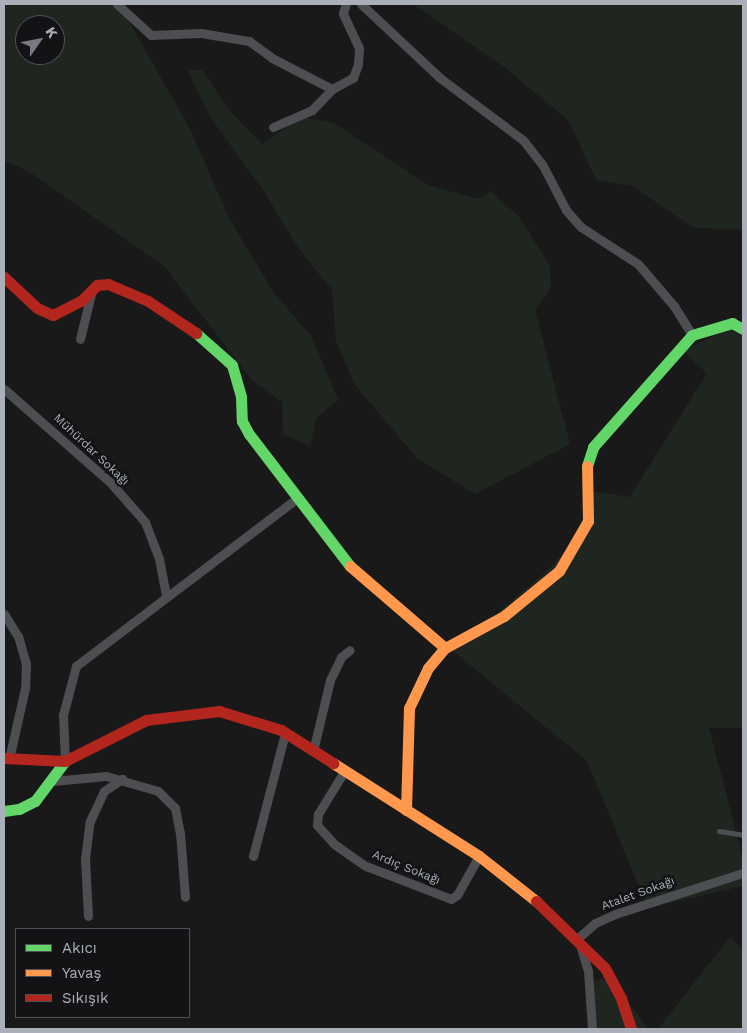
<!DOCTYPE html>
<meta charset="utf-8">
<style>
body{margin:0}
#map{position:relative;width:747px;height:1033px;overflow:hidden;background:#191919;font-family:"Work Sans",sans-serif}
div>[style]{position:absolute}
.green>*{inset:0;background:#1f2620}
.lane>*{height:4.5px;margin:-2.25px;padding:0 2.25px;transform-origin:2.25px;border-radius:2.25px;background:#4d4e52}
.street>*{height:9px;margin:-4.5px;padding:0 4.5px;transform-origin:4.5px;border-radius:4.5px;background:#4d4e52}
.fast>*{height:11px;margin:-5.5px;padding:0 5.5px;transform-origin:5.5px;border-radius:5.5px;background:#63d668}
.slow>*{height:11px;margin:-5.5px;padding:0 5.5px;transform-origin:5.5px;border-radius:5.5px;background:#ff974d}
.jam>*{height:11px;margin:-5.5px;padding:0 5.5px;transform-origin:5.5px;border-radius:5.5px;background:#b3261e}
span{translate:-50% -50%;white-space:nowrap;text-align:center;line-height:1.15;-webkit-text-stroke:5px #131315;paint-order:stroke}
.street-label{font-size:12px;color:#aaafba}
.frame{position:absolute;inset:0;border:5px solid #aaafba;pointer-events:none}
.legend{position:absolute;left:15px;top:928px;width:175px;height:90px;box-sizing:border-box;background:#131315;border:1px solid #4f5157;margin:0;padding:6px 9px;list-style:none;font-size:15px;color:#aaafba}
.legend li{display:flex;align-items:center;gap:10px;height:25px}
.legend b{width:25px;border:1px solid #4f5157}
.north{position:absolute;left:15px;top:15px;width:50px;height:50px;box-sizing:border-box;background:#131315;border:1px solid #4f5157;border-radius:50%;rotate:57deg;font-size:14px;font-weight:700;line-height:20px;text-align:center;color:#aaafba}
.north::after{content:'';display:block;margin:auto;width:18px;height:22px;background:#777a82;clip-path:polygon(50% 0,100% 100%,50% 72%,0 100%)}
</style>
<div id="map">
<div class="green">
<div style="clip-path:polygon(evenodd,4px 4px,119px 4px,190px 129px,229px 218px,274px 293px,312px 337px,338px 400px,317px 417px,310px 446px,283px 434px,282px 402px,251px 379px,165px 267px,28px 171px,4px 161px,4px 4px,25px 25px,55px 25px,55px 55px,25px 55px,25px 25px)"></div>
<div style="clip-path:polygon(413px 4px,743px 4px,743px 230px,694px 228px,632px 186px,596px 180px,569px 121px,504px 67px)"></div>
<div style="clip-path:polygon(202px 69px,228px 109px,262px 144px,302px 117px,334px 123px,428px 185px,478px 199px,491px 191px,520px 218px,550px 266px,551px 287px,535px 310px,570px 444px,475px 494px,417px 458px,355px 385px,336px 341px,332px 290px,299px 249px,265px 193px,210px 117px,188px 71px)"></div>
<div style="clip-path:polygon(729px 329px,743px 337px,743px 728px,709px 728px,743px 859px,743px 886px,648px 908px,587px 761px,453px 651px,547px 571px,588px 526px,591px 491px,630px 497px,707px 373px,682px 351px)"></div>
<div style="clip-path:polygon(730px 937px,743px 950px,743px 1029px,658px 1029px)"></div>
<div style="clip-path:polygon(603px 978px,637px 1013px,647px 1029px,592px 1029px,594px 982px)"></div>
</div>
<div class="lane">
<div style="left:719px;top:831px;width:24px;rotate:9deg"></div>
</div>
<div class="street">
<div style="left:117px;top:4px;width:46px;rotate:42.4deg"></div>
<div style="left:151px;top:35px;width:50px;rotate:-2.3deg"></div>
<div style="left:201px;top:33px;width:49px;rotate:9.5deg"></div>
<div style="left:249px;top:41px;width:29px;rotate:36deg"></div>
<div style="left:272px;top:58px;width:68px;rotate:27.3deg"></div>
<div style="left:332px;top:89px;width:24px;rotate:-28deg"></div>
<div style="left:353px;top:78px;width:15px;rotate:-70deg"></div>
<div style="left:358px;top:64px;width:16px;rotate:-86deg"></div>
<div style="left:359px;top:48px;width:38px;rotate:-115deg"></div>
<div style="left:343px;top:13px;width:9px;rotate:-72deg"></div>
<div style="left:361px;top:4px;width:108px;rotate:43.1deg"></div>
<div style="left:440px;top:78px;width:104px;rotate:36.8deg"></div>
<div style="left:523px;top:140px;width:31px;rotate:52deg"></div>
<div style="left:542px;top:164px;width:52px;rotate:62.4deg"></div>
<div style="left:566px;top:210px;width:23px;rotate:49deg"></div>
<div style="left:581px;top:227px;width:68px;rotate:33deg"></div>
<div style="left:638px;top:264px;width:55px;rotate:49.4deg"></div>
<div style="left:674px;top:306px;width:34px;rotate:58deg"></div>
<div style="left:273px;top:127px;width:43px;rotate:-23.6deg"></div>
<div style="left:312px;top:110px;width:29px;rotate:-46deg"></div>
<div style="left:80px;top:339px;width:50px;rotate:-76.2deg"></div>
<div style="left:4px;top:389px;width:141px;rotate:41.3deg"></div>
<div style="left:110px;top:482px;width:53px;rotate:48.8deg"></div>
<div style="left:145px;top:522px;width:40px;rotate:69deg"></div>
<div style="left:159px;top:559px;width:38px;rotate:79deg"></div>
<div style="left:4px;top:614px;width:26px;rotate:58deg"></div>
<div style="left:18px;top:636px;width:29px;rotate:74deg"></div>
<div style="left:26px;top:664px;width:24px;rotate:92deg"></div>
<div style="left:25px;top:688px;width:73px;rotate:102.7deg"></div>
<div style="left:313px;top:751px;width:73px;rotate:-76.5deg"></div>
<div style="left:330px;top:680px;width:25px;rotate:-64deg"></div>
<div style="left:341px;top:657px;width:11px;rotate:-38deg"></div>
<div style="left:65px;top:761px;width:46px;rotate:-92.5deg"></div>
<div style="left:63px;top:715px;width:51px;rotate:-75.1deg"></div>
<div style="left:76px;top:666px;width:276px;rotate:-37.2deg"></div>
<div style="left:345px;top:770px;width:52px;rotate:121.5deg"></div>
<div style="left:318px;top:814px;width:11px;rotate:95deg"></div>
<div style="left:317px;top:825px;width:25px;rotate:48deg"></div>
<div style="left:334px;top:844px;width:39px;rotate:35deg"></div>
<div style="left:366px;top:866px;width:91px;rotate:21.2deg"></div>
<div style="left:451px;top:899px;width:7px;rotate:-34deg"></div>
<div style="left:457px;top:895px;width:45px;rotate:-60.6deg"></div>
<div style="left:53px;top:781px;width:53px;rotate:-5.4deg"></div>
<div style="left:106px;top:776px;width:54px;rotate:16.1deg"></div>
<div style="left:158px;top:791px;width:24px;rotate:45deg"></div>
<div style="left:175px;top:808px;width:25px;rotate:79deg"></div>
<div style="left:180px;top:833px;width:64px;rotate:85.5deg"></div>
<div style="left:253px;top:856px;width:127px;rotate:-75.4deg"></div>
<div style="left:88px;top:916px;width:57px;rotate:-93deg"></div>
<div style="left:85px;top:859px;width:38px;rotate:-83deg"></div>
<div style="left:90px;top:821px;width:33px;rotate:-65deg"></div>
<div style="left:104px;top:791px;width:22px;rotate:-34deg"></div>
<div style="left:592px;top:1029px;width:58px;rotate:-93.9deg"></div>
<div style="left:588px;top:971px;width:34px;rotate:-107deg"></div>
<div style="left:578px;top:938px;width:23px;rotate:-41deg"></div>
<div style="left:595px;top:923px;width:22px;rotate:-24deg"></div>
<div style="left:615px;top:914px;width:134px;rotate:-17.8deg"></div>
</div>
<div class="fast">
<div style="left:196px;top:333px;width:48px;rotate:41.6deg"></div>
<div style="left:232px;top:365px;width:33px;rotate:74deg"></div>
<div style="left:241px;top:397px;width:24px;rotate:88deg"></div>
<div style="left:242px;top:421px;width:15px;rotate:62deg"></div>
<div style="left:249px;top:434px;width:166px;rotate:52.6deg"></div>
<div style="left:587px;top:466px;width:20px;rotate:-72deg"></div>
<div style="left:593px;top:447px;width:149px;rotate:-48.5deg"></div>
<div style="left:692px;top:335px;width:42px;rotate:-16.7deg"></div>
<div style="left:732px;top:323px;width:13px;rotate:29deg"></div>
<div style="left:4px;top:811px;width:15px;rotate:-8deg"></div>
<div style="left:19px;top:809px;width:18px;rotate:-27deg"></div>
<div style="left:35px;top:801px;width:50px;rotate:-53.1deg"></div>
</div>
<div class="slow">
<div style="left:350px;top:566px;width:125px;rotate:40.8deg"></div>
<div style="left:333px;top:763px;width:173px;rotate:32.5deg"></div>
<div style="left:479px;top:856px;width:73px;rotate:38.3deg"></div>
<div style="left:406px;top:810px;width:102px;rotate:-88.3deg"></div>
<div style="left:409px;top:708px;width:44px;rotate:-64.6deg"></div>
<div style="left:428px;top:668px;width:26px;rotate:-50deg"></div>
<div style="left:445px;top:648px;width:67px;rotate:-28.5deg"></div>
<div style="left:504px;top:616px;width:71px;rotate:-39.3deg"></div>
<div style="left:559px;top:571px;width:58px;rotate:-59.9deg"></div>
<div style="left:588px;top:521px;width:55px;rotate:-91deg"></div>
</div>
<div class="jam">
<div style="left:4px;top:277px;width:45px;rotate:43.2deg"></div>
<div style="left:37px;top:308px;width:17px;rotate:24deg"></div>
<div style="left:53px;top:315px;width:31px;rotate:-27deg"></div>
<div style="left:81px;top:301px;width:23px;rotate:-45deg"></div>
<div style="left:97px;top:285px;width:11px;rotate:-5deg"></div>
<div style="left:108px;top:284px;width:43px;rotate:23deg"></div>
<div style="left:148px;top:301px;width:58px;rotate:33.7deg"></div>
<div style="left:4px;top:758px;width:61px;rotate:2.8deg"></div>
<div style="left:65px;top:761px;width:91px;rotate:-26.8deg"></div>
<div style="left:146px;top:720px;width:74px;rotate:-7deg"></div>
<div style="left:219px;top:711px;width:65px;rotate:17deg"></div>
<div style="left:281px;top:730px;width:62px;rotate:32.4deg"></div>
<div style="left:536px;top:901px;width:96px;rotate:44.2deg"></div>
<div style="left:605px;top:968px;width:34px;rotate:62deg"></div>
<div style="left:621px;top:998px;width:33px;rotate:72deg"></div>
</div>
<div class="street-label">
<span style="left:91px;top:450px;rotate:43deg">Mühürdar Sokağı</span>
<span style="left:406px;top:868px;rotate:22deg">Ardıç Sokağı</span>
<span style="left:638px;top:894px;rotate:-20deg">Atalet Sokağı</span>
</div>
<div class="frame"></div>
<ul class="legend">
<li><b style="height:6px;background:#63d668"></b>Akıcı</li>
<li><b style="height:6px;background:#ff974d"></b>Yavaş</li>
<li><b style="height:6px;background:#b3261e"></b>Sıkışık</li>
</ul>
<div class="north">K</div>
</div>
